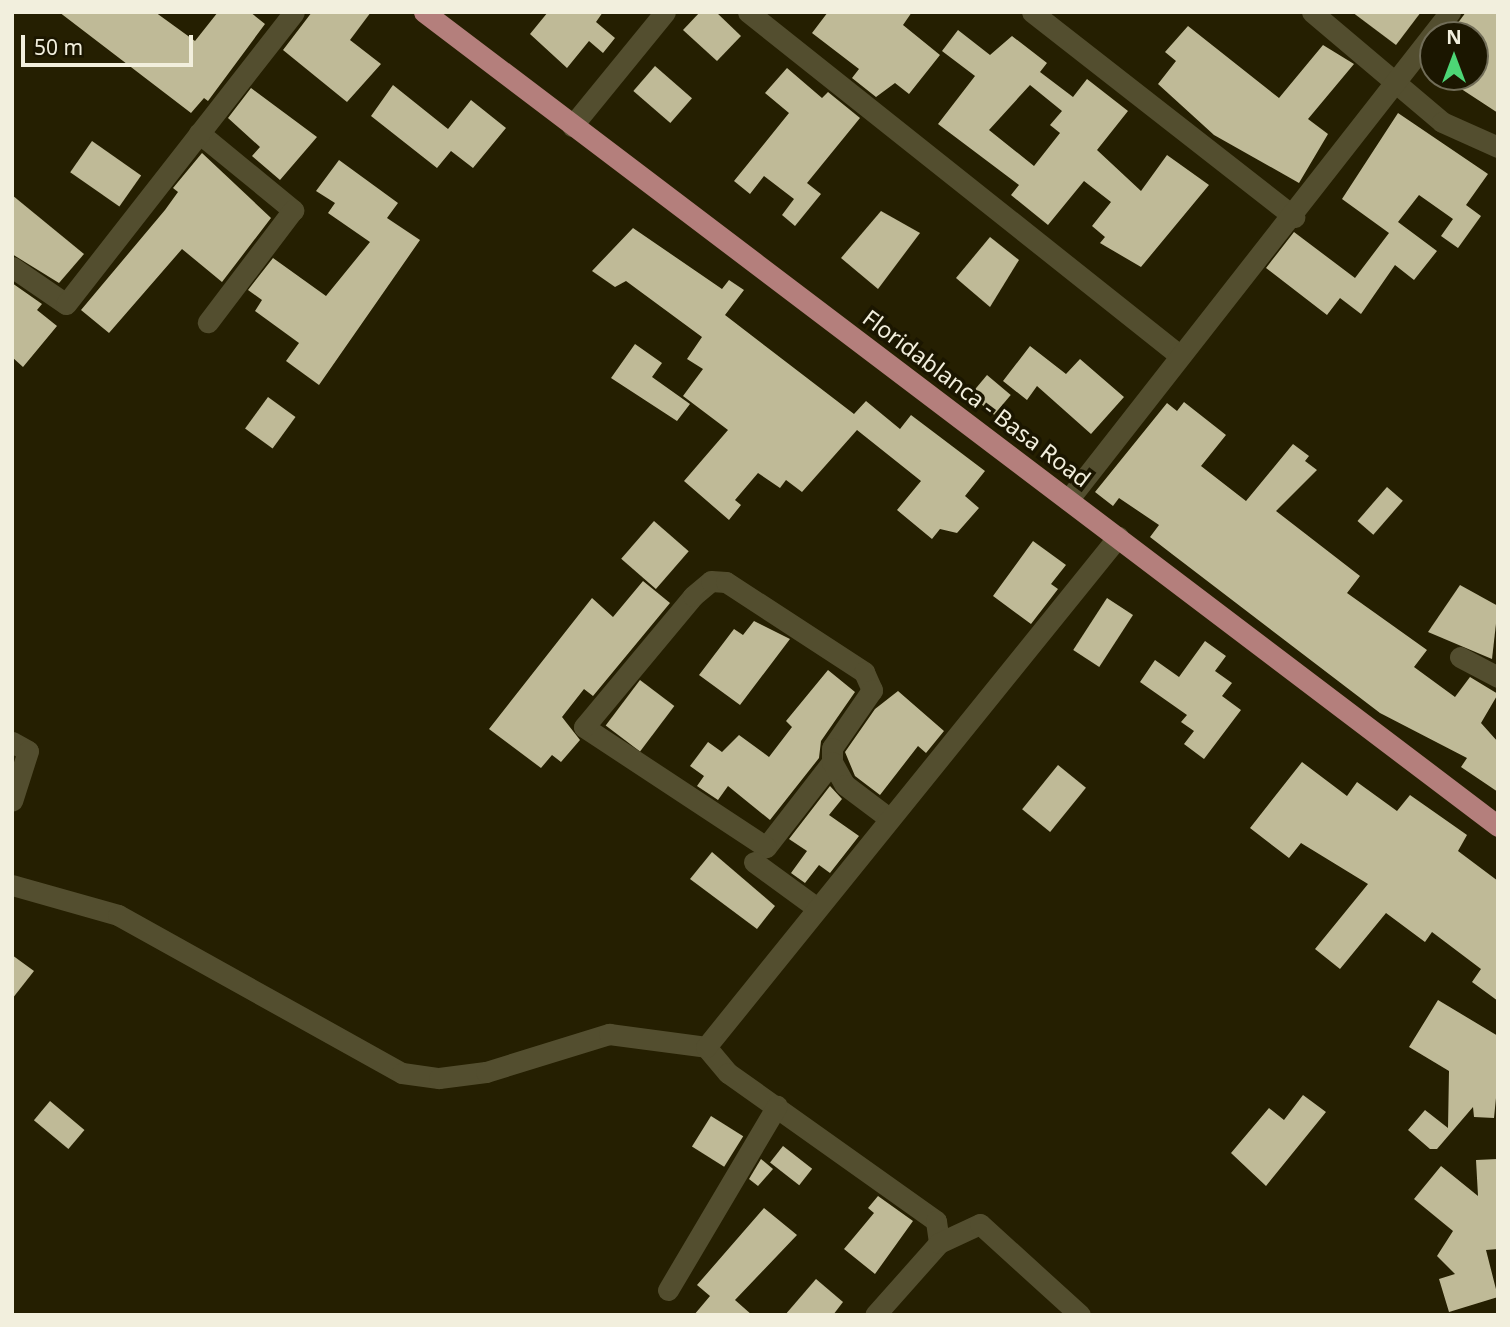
<!DOCTYPE html>
<style>
body{margin:0}
#map{position:relative;width:1510px;height:1327px;overflow:hidden;background:#251f01;font-family:"Noto Sans",sans-serif}
div>[style]{position:absolute}
.building>*{inset:0;background:#bfba97;transform-origin:0 0}
.minor>*{height:21px;margin:-10.5px;padding:0 10.5px;transform-origin:10.5px;border-radius:10.5px;background:#534e2f}
.major>*{height:21px;margin:-10.5px;padding:0 10.5px;transform-origin:10.5px;border-radius:10.5px;background:#b47f7c}
span{translate:-50% -50%;white-space:nowrap;text-align:center;line-height:1.15;-webkit-text-stroke:7px #1b1600;paint-order:stroke}
.street-label{font-size:23px;color:#f2efdd}
.frame{position:absolute;inset:0;border:14px solid #f2efdd;pointer-events:none}
.north{position:absolute;left:1419px;top:21px;width:70px;height:70px;box-sizing:border-box;background:#1b1600;border:2px solid #716d58;border-radius:50%;rotate:0deg;font-size:19px;font-weight:700;line-height:28px;text-align:center;color:#f2efdd}
.north::after{content:'';display:block;margin:auto;width:24px;height:32px;background:#4dd676;clip-path:polygon(50% 0,100% 100%,50% 72%,0 100%)}
.scale{position:absolute;left:21px;top:35px;width:172px;height:32px;box-sizing:border-box;border:4px solid #f2efdd;border-top:0;padding-left:9px;font-size:21px;line-height:24px;white-space:nowrap;color:#f2efdd;-webkit-text-stroke:5px #1b1600;paint-order:stroke}
</style>
<div id="map">
<div class="building">
<div style="clip-path:polygon(59px 12px,155px 12px,195px 41px,218px 12px,250px 12px,265px 24px,208px 101px,204px 98px,191px 113px)"></div>
<div style="clip-path:polygon(312px 12px,371px 12px,350px 40px,381px 64px,347px 102px,283px 50px)"></div>
<div style="clip-path:polygon(548px 12px,603px 12px,596px 22px,615px 38px,603px 53px,589px 41px,567px 68px,530px 34px)"></div>
<div style="clip-path:polygon(700px 12px,716px 12px,741px 36px,717px 61px,683px 30px)"></div>
<div style="clip-path:polygon(828px 12px,912px 12px,903px 25px,940px 55px,909px 94px,895px 83px,876px 97px,852px 78px,859px 69px,812px 33px)"></div>
<div style="clip-path:polygon(1352px 12px,1421px 12px,1396px 45px)"></div>
<div style="clip-path:polygon(1466px 12px,1498px 12px,1498px 113px,1443px 77px,1475px 77px,1475px 35px,1449px 35px)"></div>
<div style="clip-path:polygon(1188px 26px,1279px 98px,1323px 45px,1354px 64px,1308px 119px,1328px 134px,1299px 183px,1214px 135px,1158px 84px,1176px 61px,1165px 52px)"></div>
<div style="clip-path:polygon(evenodd,958px 30px,990px 55px,1012px 36px,1047px 63px,1040px 72px,1073px 97px,1087px 79px,1128px 111px,1097px 150px,1141px 191px,1167px 155px,1209px 185px,1141px 267px,1100px 243px,1105px 237px,1092px 226px,1111px 202px,1084px 181px,1048px 225px,1011px 195px,1019px 185px,938px 124px,975px 76px,942px 51px,958px 30px,1030px 85px,1062px 111px,1050px 125px,1060px 133px,1034px 166px,989px 130px,1030px 85px)"></div>
<div style="left:655px;top:66px;width:49px;height:33px;rotate:41deg"></div>
<div style="clip-path:polygon(787px 68px,822px 98px,828px 92px,860px 118px,807px 183px,821px 194px,795px 226px,782px 215px,794px 199px,764px 176px,750px 194px,734px 181px,789px 113px,765px 93px)"></div>
<div style="clip-path:polygon(393px 85px,448px 129px,471px 100px,506px 128px,473px 168px,451px 151px,437px 168px,371px 116px)"></div>
<div style="clip-path:polygon(251px 88px,317px 137px,280px 180px,252px 156px,260px 147px,228px 118px)"></div>
<div style="clip-path:polygon(1398px 113px,1488px 174px,1466px 205px,1481px 216px,1458px 248px,1441px 236px,1453px 219px,1419px 195px,1398px 222px,1437px 251px,1414px 280px,1395px 265px,1361px 314px,1340px 298px,1327px 315px,1266px 268px,1294px 232px,1355px 278px,1389px 233px,1342px 199px)"></div>
<div style="left:92px;top:141px;width:60px;height:38px;rotate:35deg"></div>
<div style="clip-path:polygon(202px 153px,271px 218px,222px 282px,182px 249px,109px 333px,81px 310px,165px 210px,178px 192px,173px 188px)"></div>
<div style="clip-path:polygon(339px 160px,398px 203px,387px 218px,420px 240px,319px 385px,286px 361px,299px 343px,255px 311px,262px 300px,248px 290px,273px 258px,326px 296px,370px 242px,328px 213px,335px 203px,316px 191px)"></div>
<div style="clip-path:polygon(12px 195px,84px 254px,59px 283px,12px 254px)"></div>
<div style="clip-path:polygon(881px 211px,920px 233px,878px 289px,841px 258px)"></div>
<div style="clip-path:polygon(633px 228px,722px 289px,729px 280px,744px 290px,725px 315px,854px 414px,866px 401px,900px 429px,911px 415px,985px 471px,965px 496px,979px 508px,957px 533px,940px 529px,932px 539px,897px 510px,921px 481px,857px 430px,802px 492px,786px 480px,780px 488px,758px 473px,735px 500px,741px 505px,729px 520px,684px 481px,728px 430px,683px 396px,703px 369px,687px 359px,702px 337px,626px 281px,615px 287px,592px 271px)"></div>
<div style="clip-path:polygon(990px 237px,1019px 260px,990px 307px,956px 278px)"></div>
<div style="clip-path:polygon(12px 283px,42px 304px,37px 310px,57px 326px,23px 367px,12px 357px)"></div>
<div style="clip-path:polygon(635px 344px,662px 363px,652px 377px,690px 404px,677px 421px,611px 378px)"></div>
<div style="clip-path:polygon(1030px 346px,1066px 374px,1080px 359px,1124px 397px,1091px 434px,1037px 386px,1027px 400px,1003px 381px)"></div>
<div style="left:987px;top:375px;width:31px;height:26px;rotate:40deg"></div>
<div style="left:268px;top:397px;width:34px;height:39px;rotate:36deg"></div>
<div style="clip-path:polygon(1184px 402px,1226px 435px,1201px 466px,1246px 501px,1293px 444px,1309px 456px,1305px 461px,1317px 470px,1276px 511px,1360px 576px,1347px 593px,1427px 650px,1414px 667px,1455px 697px,1470px 677px,1498px 694px,1481px 723px,1498px 742px,1498px 792px,1461px 767px,1467px 758px,1380px 713px,1172px 554px,1150px 537px,1159px 525px,1119px 498px,1113px 506px,1095px 492px,1167px 403px,1177px 411px)"></div>
<div style="left:1387px;top:487px;width:21px;height:45px;rotate:41deg"></div>
<div style="left:654px;top:521px;width:46px;height:50px;rotate:41deg"></div>
<div style="clip-path:polygon(1033px 541px,1066px 565px,1051px 584px,1058px 589px,1031px 624px,993px 596px)"></div>
<div style="clip-path:polygon(643px 581px,670px 603px,593px 696px,584px 689px,562px 717px,580px 740px,561px 762px,552px 755px,541px 768px,489px 729px,592px 598px,613px 617px)"></div>
<div style="clip-path:polygon(1460px 585px,1498px 606px,1492px 659px,1428px 632px)"></div>
<div style="left:1107px;top:598px;width:31px;height:62px;rotate:33deg"></div>
<div style="clip-path:polygon(754px 621px,790px 639px,740px 705px,699px 675px,734px 629px,743px 635px)"></div>
<div style="clip-path:polygon(1205px 641px,1226px 656px,1215px 671px,1232px 683px,1222px 696px,1241px 710px,1204px 759px,1184px 744px,1194px 731px,1181px 722px,1187px 715px,1140px 682px,1155px 660px,1179px 677px)"></div>
<div style="clip-path:polygon(828px 670px,855px 692px,821px 741px,819px 758px,770px 820px,728px 786px,718px 800px,697px 786px,704px 776px,690px 766px,708px 742px,722px 752px,739px 735px,769px 757px,792px 727px,786px 721px)"></div>
<div style="left:640px;top:680px;width:43px;height:57px;rotate:37deg"></div>
<div style="clip-path:polygon(898px 691px,944px 731px,926px 753px,918px 746px,880px 795px,855px 776px,845px 752px,875px 709px)"></div>
<div style="clip-path:polygon(1302px 762px,1347px 796px,1357px 782px,1397px 811px,1410px 795px,1467px 835px,1458px 851px,1498px 881px,1498px 1001px,1472px 982px,1481px 969px,1432px 932px,1425px 942px,1386px 913px,1340px 969px,1315px 949px,1368px 884px,1301px 843px,1289px 858px,1250px 828px)"></div>
<div style="left:1058px;top:765px;width:36px;height:57px;rotate:39deg"></div>
<div style="clip-path:polygon(830px 786px,842px 799px,829px 815px,859px 836px,830px 873px,819px 865px,805px 883px,791px 873px,807px 851px,789px 839px)"></div>
<div style="clip-path:polygon(712px 852px,775px 906px,757px 929px,690px 879px)"></div>
<div style="clip-path:polygon(12px 955px,34px 971px,12px 999px)"></div>
<div style="clip-path:polygon(1438px 1000px,1498px 1036px,1498px 1078px,1494px 1118px,1474px 1117px,1473px 1107px,1437px 1149px,1430px 1149px,1408px 1130px,1425px 1110px,1448px 1128px,1449px 1071px,1409px 1047px)"></div>
<div style="clip-path:polygon(1303px 1095px,1326px 1112px,1266px 1186px,1231px 1153px,1269px 1108px,1284px 1120px)"></div>
<div style="left:50px;top:1101px;width:45px;height:25px;rotate:40deg"></div>
<div style="left:711px;top:1116px;width:38px;height:36px;rotate:32deg"></div>
<div style="left:783px;top:1146px;width:37px;height:21px;rotate:38deg"></div>
<div style="clip-path:polygon(761px 1159px,773px 1169px,758px 1186px,749px 1179px)"></div>
<div style="clip-path:polygon(1498px 1159px,1498px 1249px,1486px 1250px,1498px 1297px,1449px 1312px,1439px 1279px,1455px 1274px,1437px 1256px,1453px 1231px,1414px 1199px,1441px 1166px,1478px 1196px,1476px 1160px)"></div>
<div style="clip-path:polygon(878px 1196px,913px 1221px,875px 1274px,844px 1249px,874px 1213px,868px 1208px)"></div>
<div style="clip-path:polygon(764px 1208px,797px 1235px,735px 1300px,752px 1315px,694px 1315px,710px 1296px,697px 1285px)"></div>
<div style="clip-path:polygon(816px 1279px,843px 1302px,833px 1315px,785px 1315px)"></div>
</div>
<div class="minor">
<div style="left:748px;top:12px;width:549px;rotate:38.5deg"></div>
<div style="left:1032px;top:12px;width:333px;rotate:38deg"></div>
<div style="left:1312px;top:12px;width:170px;rotate:40.2deg"></div>
<div style="left:1442px;top:122px;width:61px;rotate:24.1deg"></div>
<div style="left:572px;top:126px;width:147px;rotate:-50.8deg"></div>
<div style="left:199px;top:133px;width:122px;rotate:39.3deg"></div>
<div style="left:293px;top:210px;width:141px;rotate:127.2deg"></div>
<div style="left:12px;top:267px;width:65px;rotate:34.4deg"></div>
<div style="left:66px;top:304px;width:370px;rotate:-52deg"></div>
<div style="left:1068px;top:500px;width:620px;rotate:-51.95deg"></div>
<div style="left:1460px;top:657px;width:43px;rotate:27.8deg"></div>
<div style="left:12px;top:742px;width:18px;rotate:29deg"></div>
<div style="left:28px;top:751px;width:52px;rotate:107.7deg"></div>
<div style="left:832px;top:762px;width:108px;rotate:127.8deg"></div>
<div style="left:766px;top:847px;width:218px;rotate:-146.6deg"></div>
<div style="left:584px;top:727px;width:170px;rotate:-50.2deg"></div>
<div style="left:693px;top:596px;width:23px;rotate:-40deg"></div>
<div style="left:711px;top:581px;width:15px;rotate:4deg"></div>
<div style="left:726px;top:582px;width:165px;rotate:33.1deg"></div>
<div style="left:864px;top:672px;width:20px;rotate:66deg"></div>
<div style="left:872px;top:690px;width:70px;rotate:124.6deg"></div>
<div style="left:832px;top:748px;width:14px;rotate:90deg"></div>
<div style="left:832px;top:762px;width:26px;rotate:61deg"></div>
<div style="left:845px;top:785px;width:55px;rotate:36.9deg"></div>
<div style="left:754px;top:862px;width:78px;rotate:36.1deg"></div>
<div style="left:12px;top:885px;width:110px;rotate:15.8deg"></div>
<div style="left:118px;top:915px;width:325px;rotate:29.1deg"></div>
<div style="left:402px;top:1073px;width:37px;rotate:8deg"></div>
<div style="left:439px;top:1078px;width:47px;rotate:-7.3deg"></div>
<div style="left:486px;top:1072px;width:129px;rotate:-17.2deg"></div>
<div style="left:609px;top:1034px;width:98px;rotate:7.6deg"></div>
<div style="left:706px;top:1047px;width:34px;rotate:50deg"></div>
<div style="left:728px;top:1073px;width:255px;rotate:35.4deg"></div>
<div style="left:936px;top:1221px;width:22px;rotate:82deg"></div>
<div style="left:939px;top:1243px;width:96px;rotate:131.6deg"></div>
<div style="left:706px;top:1047px;width:656px;rotate:-51.07deg"></div>
<div style="left:939px;top:1243px;width:45px;rotate:-24.9deg"></div>
<div style="left:980px;top:1224px;width:135px;rotate:42.3deg"></div>
<div style="left:668px;top:1290px;width:214px;rotate:-59.4deg"></div>
</div>
<div class="major">
<div style="left:424px;top:12px;width:1348px;rotate:37.16deg"></div>
</div>
<div class="street-label">
<span style="left:977px;top:398px;rotate:37deg">Floridablanca - Basa Road</span>
</div>
<div class="frame"></div>
<div class="north">N</div>
<div class="scale">50 m</div>
</div>
